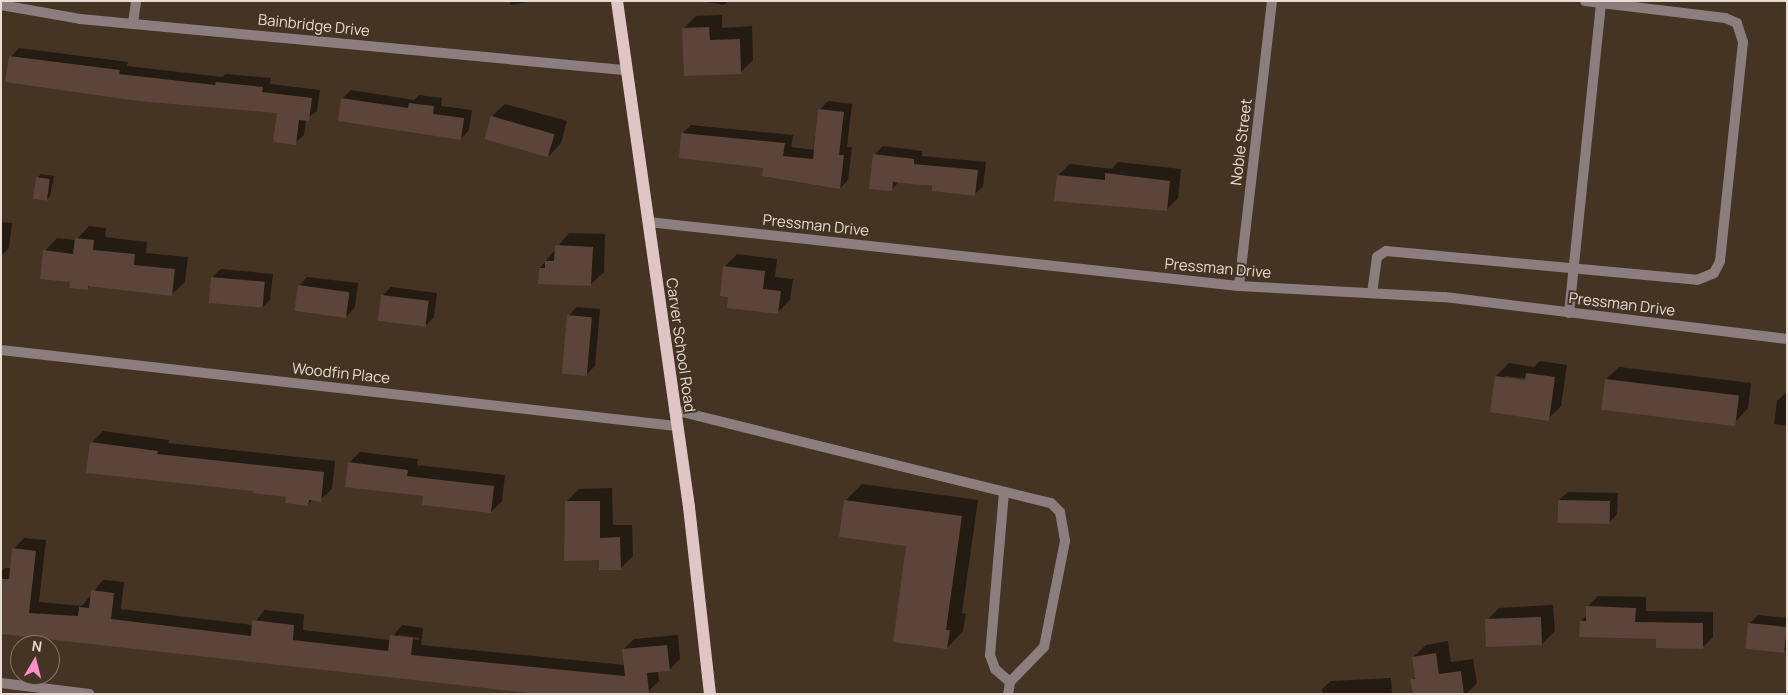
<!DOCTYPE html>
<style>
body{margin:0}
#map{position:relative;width:1788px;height:695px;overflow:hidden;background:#453323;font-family:Manrope,sans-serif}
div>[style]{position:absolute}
.shadow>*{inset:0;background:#0007}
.building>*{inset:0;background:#5b443a;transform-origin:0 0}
.service>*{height:10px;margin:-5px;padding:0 5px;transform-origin:5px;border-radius:5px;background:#8c7e7f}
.minor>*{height:10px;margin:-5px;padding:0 5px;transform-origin:5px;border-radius:5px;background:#8c7e7f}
.primary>*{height:12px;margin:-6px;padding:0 6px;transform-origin:6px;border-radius:6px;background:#e0c5c5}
span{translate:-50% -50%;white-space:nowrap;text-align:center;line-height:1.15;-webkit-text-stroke:4px #453323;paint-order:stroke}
.street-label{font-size:15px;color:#e8dcd3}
.frame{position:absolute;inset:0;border:2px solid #e8dcd3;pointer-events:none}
.north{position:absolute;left:10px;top:635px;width:50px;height:50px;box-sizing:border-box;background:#453323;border:1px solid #867769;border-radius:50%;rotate:8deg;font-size:14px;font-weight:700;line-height:20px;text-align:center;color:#e8dcd3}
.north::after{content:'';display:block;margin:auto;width:18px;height:22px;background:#f98fca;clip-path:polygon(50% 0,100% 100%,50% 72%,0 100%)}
</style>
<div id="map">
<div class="shadow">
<div style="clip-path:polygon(510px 1px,533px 1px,510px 5px)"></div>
<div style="clip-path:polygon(702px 1px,728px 1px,724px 5px)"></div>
<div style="clip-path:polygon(722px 15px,722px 28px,752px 26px,753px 60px,741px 72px,683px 29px,696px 16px)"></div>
<div style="clip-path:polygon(19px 48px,128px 62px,127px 66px,222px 77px,226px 74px,271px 78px,270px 84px,320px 90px,317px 111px,306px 119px,304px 135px,295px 143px,278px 112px,11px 57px)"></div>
<div style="clip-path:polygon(351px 90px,414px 100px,419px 95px,442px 98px,441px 106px,472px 110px,469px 130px,461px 139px,339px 120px,343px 98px)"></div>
<div style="clip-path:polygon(828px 101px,852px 104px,847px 147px,852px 147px,848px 180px,840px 188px,765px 167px,683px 133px,691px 125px,793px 135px,791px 147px,815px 150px,819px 110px)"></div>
<div style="clip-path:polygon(505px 104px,567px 121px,561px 143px,549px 156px,492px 116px)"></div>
<div style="clip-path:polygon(883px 146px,922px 151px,922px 156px,986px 162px,983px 186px,975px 194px,900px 181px,891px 190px,874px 155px)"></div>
<div style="clip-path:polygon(1118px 162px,1181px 169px,1178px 198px,1166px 210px,1058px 175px,1070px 164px,1112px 169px)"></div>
<div style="clip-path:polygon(41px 174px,54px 176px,50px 196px,46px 200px,37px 178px)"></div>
<div style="clip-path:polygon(1px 222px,12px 223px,9px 248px,1px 256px)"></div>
<div style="clip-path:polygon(89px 226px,106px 228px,105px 237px,147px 242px,146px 253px,188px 257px,185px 282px,172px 294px,90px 285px,87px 289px,71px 281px,45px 251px,57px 238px,76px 240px)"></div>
<div style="clip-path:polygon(569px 233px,605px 234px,604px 272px,591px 284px,540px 268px)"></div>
<div style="clip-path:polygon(737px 254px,777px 259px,775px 277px,793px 279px,790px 300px,777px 313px,729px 296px,724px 267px)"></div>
<div style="clip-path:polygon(221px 269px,273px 274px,270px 300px,262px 308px,212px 277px)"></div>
<div style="clip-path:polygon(307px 277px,358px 283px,355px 307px,347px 316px,299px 286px)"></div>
<div style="clip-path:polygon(391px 287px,437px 293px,434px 317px,426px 325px,382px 296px)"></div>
<div style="clip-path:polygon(577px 307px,600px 309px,595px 366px,586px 375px,568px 316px)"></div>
<div style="clip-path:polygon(evenodd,1540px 361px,1567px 365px,1561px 406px,1548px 419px,1496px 376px,1509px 363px,1534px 367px,1540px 361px,1505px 376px,1531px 379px,1531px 382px,1505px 378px,1505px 376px)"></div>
<div style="clip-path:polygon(1619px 367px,1751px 383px,1748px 408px,1736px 421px,1606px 379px)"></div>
<div style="clip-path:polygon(1786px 393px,1787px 426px,1774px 424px,1777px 401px)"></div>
<div style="clip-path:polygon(103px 431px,169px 440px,168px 443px,335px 461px,332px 489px,320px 500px,313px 499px,308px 505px,287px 496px,91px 443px)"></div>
<div style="clip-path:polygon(360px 452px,418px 459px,417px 465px,505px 475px,502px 501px,491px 512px,425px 495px,349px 463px)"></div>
<div style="clip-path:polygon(862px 484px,978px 500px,962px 613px,966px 614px,963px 631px,947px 648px,907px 545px,846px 500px)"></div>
<div style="clip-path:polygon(612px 488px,613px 525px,632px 525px,633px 556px,620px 569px,600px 559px,566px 502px,579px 489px)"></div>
<div style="clip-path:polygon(1568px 492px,1618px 493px,1617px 514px,1609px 523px,1559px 500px)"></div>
<div style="clip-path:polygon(evenodd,24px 538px,46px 540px,39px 602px,82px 606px,103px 580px,124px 582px,121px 609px,253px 625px,264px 610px,304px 614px,303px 630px,390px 640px,402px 625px,423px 628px,421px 645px,625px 665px,624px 649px,634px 639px,678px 635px,680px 659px,669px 670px,658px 671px,659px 681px,648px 692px,552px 694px,1px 633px,1px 572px,5px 568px,11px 568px,14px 549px,24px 538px,398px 635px,419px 638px,419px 640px,398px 637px,398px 635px)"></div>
<div style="clip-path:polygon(1598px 596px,1646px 597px,1646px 611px,1713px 612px,1713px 637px,1702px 648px,1581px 621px,1587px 615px,1587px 607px)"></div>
<div style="clip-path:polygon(1553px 605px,1555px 631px,1542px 644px,1486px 621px,1499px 608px)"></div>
<div style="clip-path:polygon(1758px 615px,1787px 618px,1787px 652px,1749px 624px)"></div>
<div style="clip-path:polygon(1448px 641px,1451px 662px,1473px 659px,1477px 683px,1466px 694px,1414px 694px,1412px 680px,1416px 676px,1413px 657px,1426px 645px)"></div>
<div style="clip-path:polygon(1391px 678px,1392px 694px,1323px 694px,1322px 689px,1331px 681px)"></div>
</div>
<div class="building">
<div style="clip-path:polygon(709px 27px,710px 40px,740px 39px,741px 74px,684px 76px,682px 28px)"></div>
<div style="clip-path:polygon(9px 56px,120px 70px,119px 74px,215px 85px,216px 82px,263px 87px,262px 92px,312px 98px,309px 121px,299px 120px,296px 145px,273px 142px,277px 113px,138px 101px,5px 82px)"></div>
<div style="clip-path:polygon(341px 98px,408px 108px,409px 103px,434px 106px,433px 114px,464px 118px,461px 140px,338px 121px)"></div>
<div style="clip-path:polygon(818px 109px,844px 112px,839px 155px,844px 155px,840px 189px,762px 176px,763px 168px,679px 158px,681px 133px,785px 143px,783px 156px,813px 159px)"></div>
<div style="left:491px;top:116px;width:66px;height:24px;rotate:16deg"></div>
<div style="clip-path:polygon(873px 154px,914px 159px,914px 164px,978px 170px,975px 196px,932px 191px,932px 186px,893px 182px,892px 191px,869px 189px)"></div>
<div style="clip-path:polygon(1105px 173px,1170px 181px,1167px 211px,1054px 201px,1057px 175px,1105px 180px)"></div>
<div style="left:36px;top:177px;width:14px;height:22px;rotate:8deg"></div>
<div style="clip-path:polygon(75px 238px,94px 240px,93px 250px,135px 254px,134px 265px,175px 269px,172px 296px,88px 286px,88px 290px,69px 288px,70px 282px,40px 279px,43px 250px,73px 254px)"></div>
<div style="clip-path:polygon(555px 245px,593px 247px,591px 286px,538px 284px,539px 268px,545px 268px,545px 261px,554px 261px)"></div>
<div style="clip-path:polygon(723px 266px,765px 271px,763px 289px,781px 291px,778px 314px,727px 308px,728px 297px,720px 296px)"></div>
<div style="left:211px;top:277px;width:54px;height:26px;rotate:5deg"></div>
<div style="left:298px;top:285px;width:52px;height:26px;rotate:8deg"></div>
<div style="left:381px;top:295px;width:48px;height:26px;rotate:7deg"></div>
<div style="left:567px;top:315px;width:25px;height:59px;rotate:5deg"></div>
<div style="clip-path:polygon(1526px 373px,1555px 377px,1549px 421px,1490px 412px,1495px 376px,1525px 380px)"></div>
<div style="left:1605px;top:379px;width:135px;height:31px;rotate:7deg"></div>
<div style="clip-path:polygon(90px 442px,158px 451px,157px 454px,324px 472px,321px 502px,309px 500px,308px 506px,285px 503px,286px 497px,252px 493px,253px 491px,86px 473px)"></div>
<div style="clip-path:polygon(348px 462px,408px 470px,407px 476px,494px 486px,491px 513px,422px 505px,423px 496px,345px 487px)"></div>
<div style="clip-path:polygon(844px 500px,962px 516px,946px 630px,950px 630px,947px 649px,893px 642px,906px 546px,839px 537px)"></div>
<div style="left:1558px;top:500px;width:52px;height:23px;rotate:1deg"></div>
<div style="clip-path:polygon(565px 501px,600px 501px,600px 538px,620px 537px,621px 570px,599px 570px,599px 560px,564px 561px)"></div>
<div style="clip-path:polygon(12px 548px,36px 551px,29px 613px,78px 616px,79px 607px,89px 608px,91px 590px,114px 593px,111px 619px,251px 636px,252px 620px,294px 625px,293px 640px,388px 651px,390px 635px,413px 638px,411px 655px,625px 676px,622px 649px,667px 645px,670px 671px,647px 673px,649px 693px,539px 694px,1px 634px,1px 579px,9px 579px)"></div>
<div style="clip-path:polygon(1586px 606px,1636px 608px,1635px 622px,1703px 623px,1703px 649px,1656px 648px,1656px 639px,1579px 637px,1580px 621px,1586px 621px)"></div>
<div style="left:1541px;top:617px;width:28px;height:56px;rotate:88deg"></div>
<div style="left:1748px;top:623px;width:39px;height:26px;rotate:6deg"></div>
<div style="clip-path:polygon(1436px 653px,1439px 674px,1461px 671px,1464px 694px,1413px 694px,1410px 679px,1415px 679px,1412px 657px)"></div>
</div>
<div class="service">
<div style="left:1372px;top:293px;width:36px;rotate:-82deg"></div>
<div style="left:1377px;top:257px;width:11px;rotate:-34deg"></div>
<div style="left:1386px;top:251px;width:312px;rotate:5.3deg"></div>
<div style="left:1697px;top:280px;width:18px;rotate:-22deg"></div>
<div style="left:1714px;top:273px;width:13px;rotate:-63deg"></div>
<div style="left:1720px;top:261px;width:220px;rotate:-84deg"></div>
<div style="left:1743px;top:42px;width:20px;rotate:-108deg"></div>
<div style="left:1737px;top:23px;width:13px;rotate:-157deg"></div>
<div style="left:1725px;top:18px;width:141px;rotate:-173.1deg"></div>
<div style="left:1569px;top:313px;width:311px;rotate:-84.1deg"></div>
<div style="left:674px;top:410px;width:388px;rotate:13.9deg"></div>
<div style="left:1051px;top:503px;width:13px;rotate:45deg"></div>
<div style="left:1060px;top:512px;width:29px;rotate:80deg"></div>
<div style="left:1065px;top:541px;width:108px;rotate:101.2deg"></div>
<div style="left:1044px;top:647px;width:49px;rotate:134.2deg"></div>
<div style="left:1010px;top:682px;width:12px;rotate:99deg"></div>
<div style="left:1004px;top:492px;width:164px;rotate:94.9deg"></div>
<div style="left:990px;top:655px;width:15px;rotate:70deg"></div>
<div style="left:995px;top:669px;width:20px;rotate:41deg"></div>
</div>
<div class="minor">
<div style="left:1px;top:5px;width:80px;rotate:10deg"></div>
<div style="left:80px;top:19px;width:546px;rotate:5.36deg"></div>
<div style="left:133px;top:23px;width:22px;rotate:-82deg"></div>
<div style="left:648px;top:222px;width:594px;rotate:6.18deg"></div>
<div style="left:1239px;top:286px;width:206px;rotate:3.1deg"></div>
<div style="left:1445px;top:297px;width:345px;rotate:7deg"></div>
<div style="left:1239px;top:286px;width:287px;rotate:-83.4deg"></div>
<div style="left:1px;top:350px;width:679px;rotate:6.42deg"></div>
<div style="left:1px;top:683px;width:89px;rotate:7.1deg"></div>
</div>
<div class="primary">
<div style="left:617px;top:1px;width:511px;rotate:81.9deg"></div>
<div style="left:689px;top:507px;width:188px;rotate:83.6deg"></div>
</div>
<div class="street-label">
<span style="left:314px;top:25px;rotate:6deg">Bainbridge Drive</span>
<span style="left:1241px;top:142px;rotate:-83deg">Noble Street</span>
<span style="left:816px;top:225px;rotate:6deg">Pressman Drive</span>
<span style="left:1218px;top:268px;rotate:5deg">Pressman Drive</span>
<span style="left:1622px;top:304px;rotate:7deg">Pressman Drive</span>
<span style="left:681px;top:345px;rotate:82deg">Carver School Road</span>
<span style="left:341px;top:373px;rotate:6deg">Woodfin Place</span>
</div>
<div class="frame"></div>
<div class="north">N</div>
</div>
